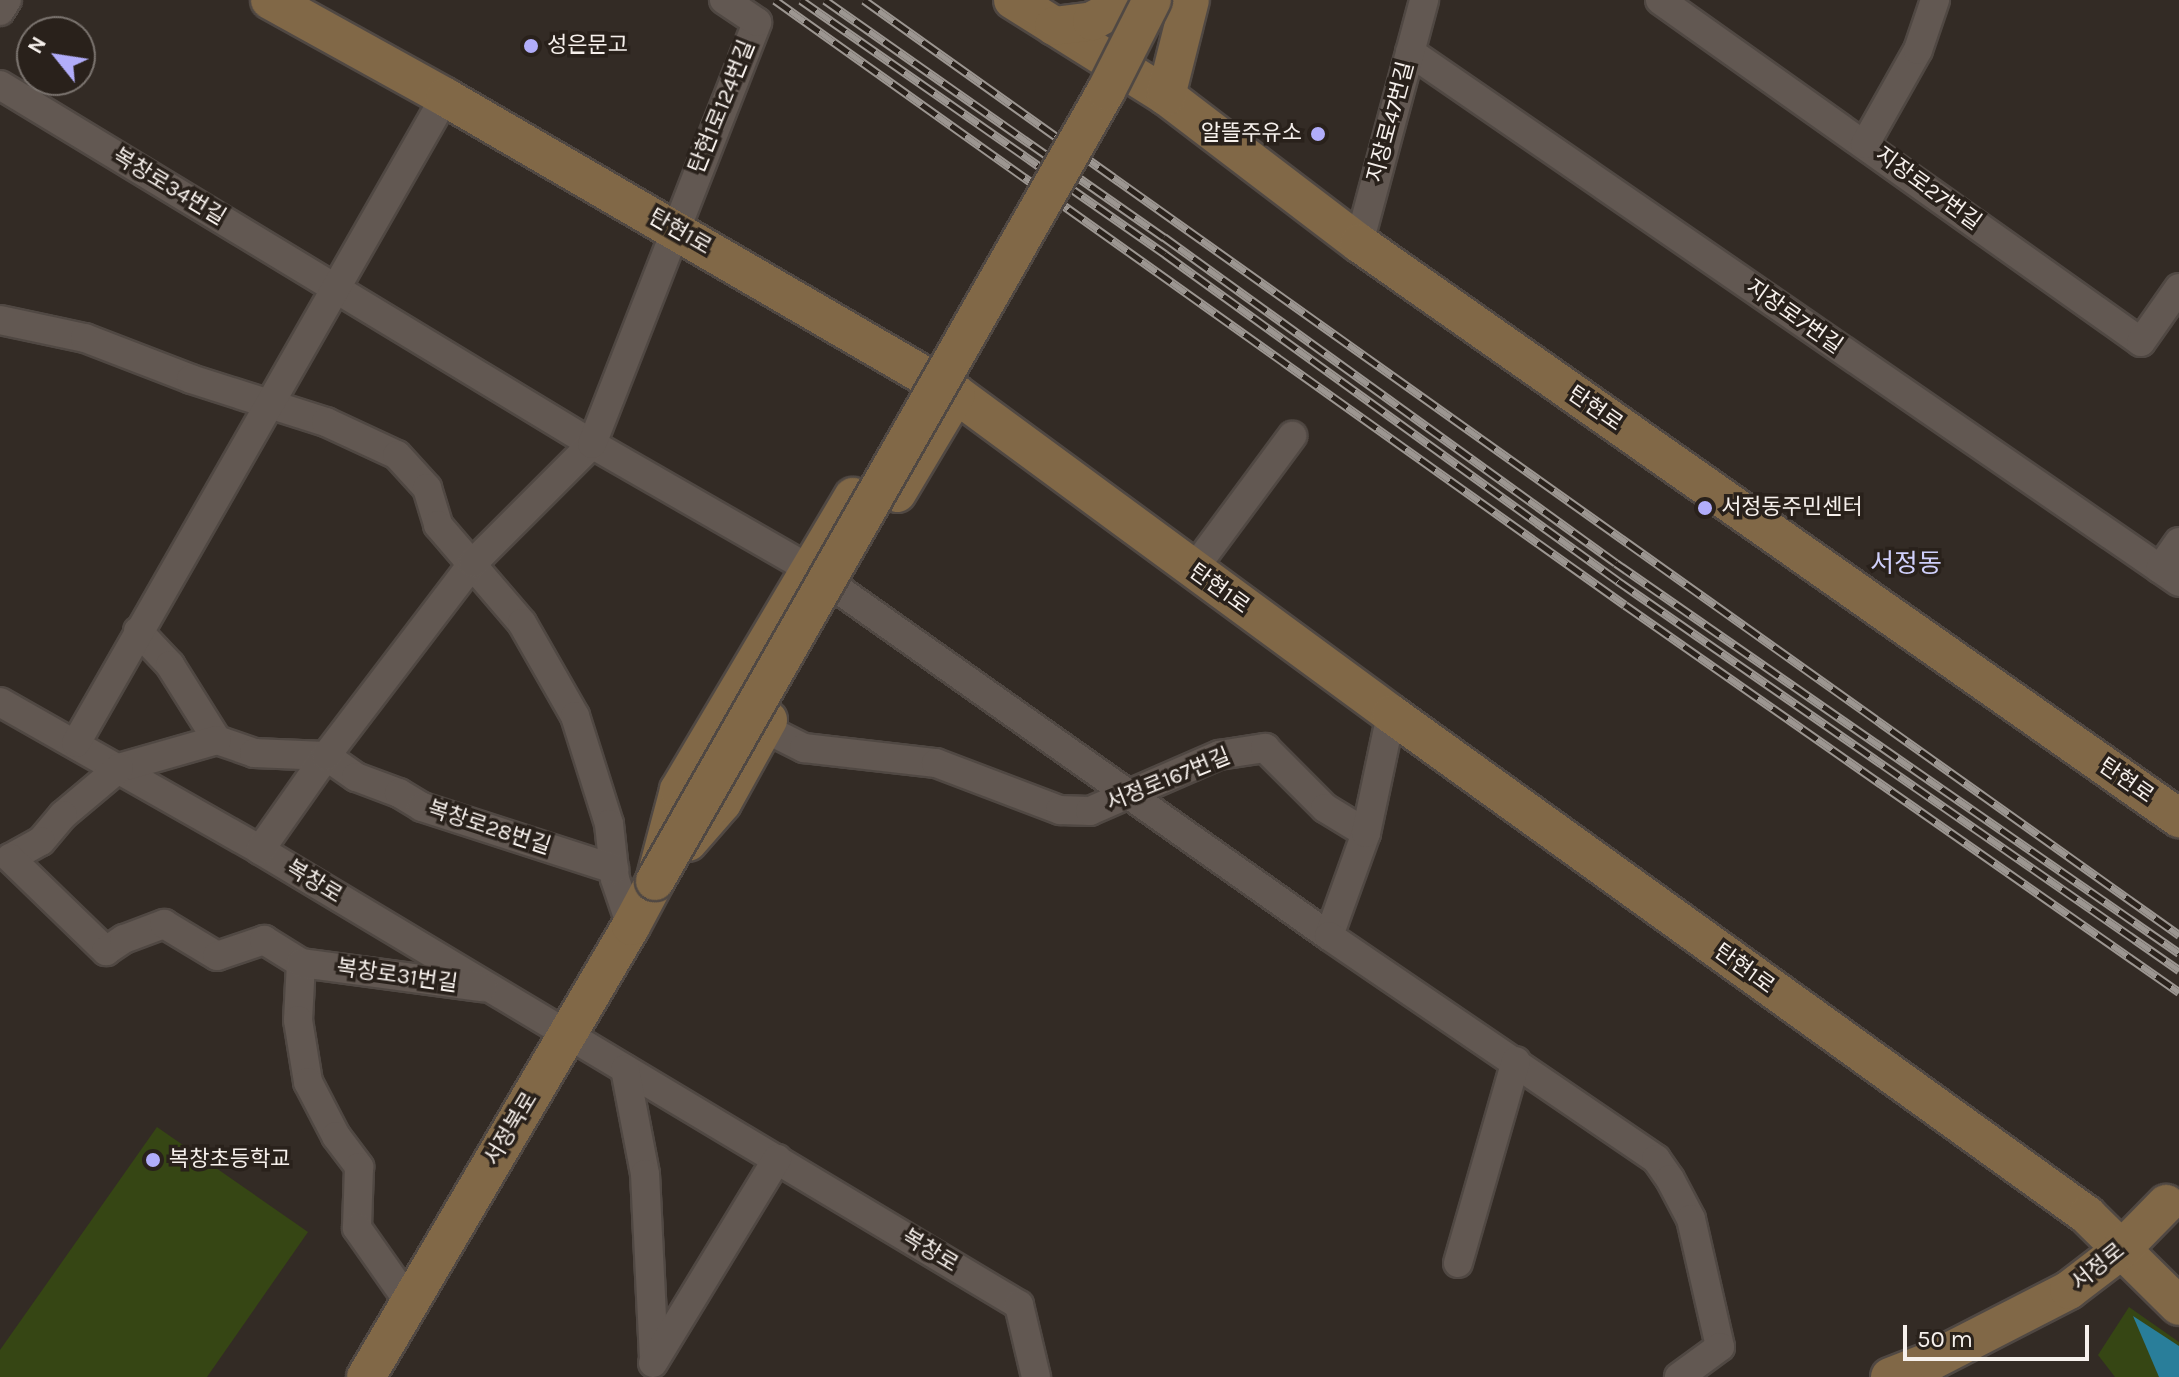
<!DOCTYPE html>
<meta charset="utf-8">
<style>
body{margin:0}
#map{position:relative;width:2179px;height:1377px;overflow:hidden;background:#332b25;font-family:Karla,"Noto Sans KR",sans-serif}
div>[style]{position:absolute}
.green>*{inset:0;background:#364614}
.water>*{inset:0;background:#297e9a}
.roads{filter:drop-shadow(2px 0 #504843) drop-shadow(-2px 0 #504843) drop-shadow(0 2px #504843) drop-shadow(0 -2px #504843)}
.street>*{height:28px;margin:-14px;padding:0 14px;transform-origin:14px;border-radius:14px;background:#625852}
.secondary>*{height:38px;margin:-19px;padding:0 19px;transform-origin:19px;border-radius:19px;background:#816847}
.rail>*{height:9px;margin-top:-4.5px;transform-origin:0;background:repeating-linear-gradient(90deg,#29211b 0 18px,#9c9691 0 36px);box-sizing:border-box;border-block:2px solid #9c9691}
.bridges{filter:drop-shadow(2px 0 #504843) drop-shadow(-2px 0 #504843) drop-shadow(0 2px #504843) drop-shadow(0 -2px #504843)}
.secondary-bridge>*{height:38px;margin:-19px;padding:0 19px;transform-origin:19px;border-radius:19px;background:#816847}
.dots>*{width:22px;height:22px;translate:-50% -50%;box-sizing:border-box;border:4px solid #29211b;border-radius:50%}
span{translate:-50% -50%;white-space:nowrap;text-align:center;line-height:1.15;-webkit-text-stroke:7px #29211b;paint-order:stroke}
.poi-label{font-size:22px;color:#f6f0ec}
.left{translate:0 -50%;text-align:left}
.right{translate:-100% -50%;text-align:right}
.street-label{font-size:22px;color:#f6f0ec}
.quarter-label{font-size:26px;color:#d0d0fb}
.north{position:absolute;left:16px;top:16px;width:80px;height:80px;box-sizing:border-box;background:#29211b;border:2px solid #7b746f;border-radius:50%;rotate:300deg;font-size:22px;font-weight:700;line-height:32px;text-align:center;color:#f6f0ec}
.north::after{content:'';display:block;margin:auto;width:28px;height:36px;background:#b1adfa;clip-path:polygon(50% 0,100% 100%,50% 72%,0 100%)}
.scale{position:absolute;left:1903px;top:1325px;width:186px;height:36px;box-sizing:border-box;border:4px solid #f6f0ec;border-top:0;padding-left:10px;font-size:24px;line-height:28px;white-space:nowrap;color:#f6f0ec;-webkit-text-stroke:6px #29211b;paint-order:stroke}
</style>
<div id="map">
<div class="green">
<div style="clip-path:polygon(157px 1127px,308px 1232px,207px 1377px,0 1377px,0 1350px)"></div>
<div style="clip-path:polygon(2129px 1307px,2179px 1342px,2179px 1377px,2115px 1377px,2098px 1355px)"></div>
</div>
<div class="water">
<div style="clip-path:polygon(2133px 1316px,2179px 1346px,2179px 1377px,2159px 1377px)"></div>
</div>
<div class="roads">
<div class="street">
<div style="left:1660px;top:0;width:590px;rotate:35.41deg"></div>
<div style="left:2141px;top:342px;width:66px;rotate:-54.9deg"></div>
<div style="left:0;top:11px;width:13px;rotate:-58deg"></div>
<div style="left:1410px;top:52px;width:934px;rotate:34.57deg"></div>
<div style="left:0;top:85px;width:692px;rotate:31.23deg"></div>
<div style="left:592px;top:444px;width:253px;rotate:29.9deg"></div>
<div style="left:811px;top:570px;width:634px;rotate:35.24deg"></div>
<div style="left:1865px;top:144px;width:108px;rotate:-60.6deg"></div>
<div style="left:1918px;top:50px;width:53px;rotate:-71.2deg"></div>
<div style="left:1359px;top:243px;width:252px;rotate:-75deg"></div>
<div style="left:0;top:320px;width:87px;rotate:12deg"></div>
<div style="left:85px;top:338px;width:114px;rotate:21.1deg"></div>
<div style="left:191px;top:379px;width:142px;rotate:17.7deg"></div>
<div style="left:326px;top:422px;width:78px;rotate:24.9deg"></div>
<div style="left:397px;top:455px;width:45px;rotate:47.7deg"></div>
<div style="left:427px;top:488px;width:39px;rotate:73deg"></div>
<div style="left:438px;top:525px;width:129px;rotate:49.4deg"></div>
<div style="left:522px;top:623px;width:107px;rotate:60.3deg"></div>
<div style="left:575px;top:716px;width:113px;rotate:72.5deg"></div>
<div style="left:609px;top:824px;width:55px;rotate:83.8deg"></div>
<div style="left:615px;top:879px;width:50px;rotate:71.2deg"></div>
<div style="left:2160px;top:569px;width:33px;rotate:-55deg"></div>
<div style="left:1193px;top:570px;width:167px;rotate:-53.5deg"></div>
<div style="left:138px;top:631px;width:47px;rotate:46.7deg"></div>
<div style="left:170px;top:665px;width:89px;rotate:57.9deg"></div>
<div style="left:217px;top:740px;width:39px;rotate:19deg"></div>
<div style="left:254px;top:753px;width:72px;rotate:2.4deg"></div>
<div style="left:326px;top:756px;width:37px;rotate:35deg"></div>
<div style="left:356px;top:777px;width:46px;rotate:20.4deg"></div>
<div style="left:399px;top:793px;width:27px;rotate:31deg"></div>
<div style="left:422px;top:807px;width:202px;rotate:17.9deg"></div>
<div style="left:0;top:702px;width:299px;rotate:29.6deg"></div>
<div style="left:260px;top:850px;width:885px;rotate:30.94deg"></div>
<div style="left:1019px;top:1305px;width:74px;rotate:76.7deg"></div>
<div style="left:764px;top:728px;width:45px;rotate:26.6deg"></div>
<div style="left:804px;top:748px;width:133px;rotate:6.5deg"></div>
<div style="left:936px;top:763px;width:133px;rotate:20.8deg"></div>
<div style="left:1060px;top:810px;width:30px;rotate:2deg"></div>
<div style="left:1090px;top:811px;width:141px;rotate:-23.5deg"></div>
<div style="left:1219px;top:755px;width:47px;rotate:-8.7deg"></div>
<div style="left:1265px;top:748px;width:85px;rotate:45deg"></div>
<div style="left:1325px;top:808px;width:48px;rotate:31.4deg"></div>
<div style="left:1366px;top:833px;width:109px;rotate:109.8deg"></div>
<div style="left:1329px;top:936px;width:396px;rotate:34.3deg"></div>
<div style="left:1656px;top:1159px;width:24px;rotate:55deg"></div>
<div style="left:1670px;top:1179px;width:45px;rotate:62.3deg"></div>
<div style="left:1691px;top:1219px;width:131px;rotate:77.2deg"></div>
<div style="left:1720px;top:1347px;width:51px;rotate:143.8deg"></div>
<div style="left:217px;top:740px;width:102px;rotate:164.1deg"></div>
<div style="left:119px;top:768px;width:73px;rotate:140deg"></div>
<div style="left:63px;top:815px;width:34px;rotate:130deg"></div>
<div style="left:41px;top:841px;width:35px;rotate:151deg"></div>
<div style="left:10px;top:858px;width:134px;rotate:44.1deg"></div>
<div style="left:106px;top:951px;width:22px;rotate:-34deg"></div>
<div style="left:124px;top:939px;width:43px;rotate:-20.6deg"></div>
<div style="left:164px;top:924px;width:62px;rotate:31.1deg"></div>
<div style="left:217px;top:956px;width:50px;rotate:-18.8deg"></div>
<div style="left:264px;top:940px;width:44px;rotate:31.9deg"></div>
<div style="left:301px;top:963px;width:57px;rotate:93deg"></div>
<div style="left:298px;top:1020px;width:63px;rotate:80.8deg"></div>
<div style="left:308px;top:1082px;width:61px;rotate:62.6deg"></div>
<div style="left:336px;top:1136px;width:39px;rotate:53deg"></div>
<div style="left:359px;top:1167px;width:61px;rotate:91.9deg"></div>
<div style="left:357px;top:1228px;width:90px;rotate:54.9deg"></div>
<div style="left:76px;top:743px;width:744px;rotate:-60.26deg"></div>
<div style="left:1366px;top:833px;width:122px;rotate:-78.1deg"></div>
<div style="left:260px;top:850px;width:115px;rotate:-54.9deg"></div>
<div style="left:326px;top:756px;width:243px;rotate:-52.7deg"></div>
<div style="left:473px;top:563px;width:168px;rotate:-45deg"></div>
<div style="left:592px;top:444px;width:453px;rotate:-68.6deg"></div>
<div style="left:757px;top:22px;width:40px;rotate:-146deg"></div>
<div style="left:301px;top:963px;width:183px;rotate:7.6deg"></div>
<div style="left:625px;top:1069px;width:107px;rotate:79.2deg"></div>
<div style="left:645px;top:1174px;width:185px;rotate:87.2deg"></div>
<div style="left:1458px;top:1263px;width:210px;rotate:-74deg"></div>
<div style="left:653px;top:1363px;width:239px;rotate:-58.7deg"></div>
</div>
<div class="secondary">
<div style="left:270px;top:0;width:200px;rotate:29deg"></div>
<div style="left:445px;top:97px;width:591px;rotate:30.17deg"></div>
<div style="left:956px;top:394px;width:540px;rotate:36.34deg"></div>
<div style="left:1391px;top:714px;width:858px;rotate:35.75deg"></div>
<div style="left:2087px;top:1215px;width:129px;rotate:44.7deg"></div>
<div style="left:1013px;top:0;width:181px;rotate:32.1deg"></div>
<div style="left:1166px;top:96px;width:243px;rotate:37.3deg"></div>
<div style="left:1359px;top:243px;width:1002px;rotate:35.04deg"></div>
<div style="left:1054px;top:26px;width:38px;rotate:-7deg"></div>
<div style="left:1092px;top:21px;width:44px;rotate:-28.3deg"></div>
<div style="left:1166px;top:96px;width:99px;rotate:-76deg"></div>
<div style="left:897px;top:493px;width:115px;rotate:-59.2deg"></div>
<div style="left:688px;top:842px;width:52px;rotate:-48.9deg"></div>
<div style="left:722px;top:803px;width:95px;rotate:-61deg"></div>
<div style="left:366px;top:1377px;width:523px;rotate:-59.56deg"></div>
<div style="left:631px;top:926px;width:51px;rotate:-61.9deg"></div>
<div style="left:655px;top:881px;width:94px;rotate:-75.2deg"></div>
<div style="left:679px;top:790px;width:341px;rotate:-59.3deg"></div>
<div style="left:1890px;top:1377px;width:46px;rotate:-21.6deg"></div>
<div style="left:1933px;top:1360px;width:153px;rotate:-27.2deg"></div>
<div style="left:2069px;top:1290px;width:64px;rotate:-37.4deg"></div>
<div style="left:2120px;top:1251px;width:66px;rotate:-45.6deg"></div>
</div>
</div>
<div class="rail">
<div style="left:775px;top:0;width:1043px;rotate:35.44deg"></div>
<div style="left:1625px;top:605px;width:676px;rotate:34.94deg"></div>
<div style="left:801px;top:0;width:444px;rotate:34.9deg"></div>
<div style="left:1165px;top:254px;width:559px;rotate:35.82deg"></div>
<div style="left:1618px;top:581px;width:683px;rotate:34.74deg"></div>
<div style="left:825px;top:0;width:414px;rotate:35deg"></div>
<div style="left:1164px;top:237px;width:557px;rotate:35.8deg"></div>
<div style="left:1616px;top:563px;width:685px;rotate:34.71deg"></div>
<div style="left:864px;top:0;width:1614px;rotate:35.41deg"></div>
</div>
<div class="bridges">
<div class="secondary-bridge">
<div style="left:655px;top:881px;width:910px;rotate:-60.28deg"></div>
<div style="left:1106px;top:91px;width:102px;rotate:-63.2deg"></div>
</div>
</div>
<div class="dots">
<div style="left:531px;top:46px;background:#b1adfa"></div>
<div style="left:1318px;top:134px;background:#b1adfa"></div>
<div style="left:1705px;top:508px;background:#b1adfa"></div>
<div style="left:153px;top:1160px;background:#b1adfa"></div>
</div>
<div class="poi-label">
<span class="left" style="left:547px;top:46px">성은문고</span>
<span class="right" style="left:1302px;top:134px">알뜰주유소</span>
<span class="left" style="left:1721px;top:508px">서정동주민센터</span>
<span class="left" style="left:169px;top:1160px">복창초등학교</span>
</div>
<div class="street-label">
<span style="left:722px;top:107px;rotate:-68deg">탄현1로124번길</span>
<span style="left:1391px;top:122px;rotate:-75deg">지장로47번길</span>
<span style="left:169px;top:187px;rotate:31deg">복창로34번길</span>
<span style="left:1928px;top:189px;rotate:36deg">지장로27번길</span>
<span style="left:680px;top:232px;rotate:30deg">탄현1로</span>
<span style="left:1794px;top:317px;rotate:35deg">지장로7번길</span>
<span style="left:1595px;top:409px;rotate:35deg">탄현로</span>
<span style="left:1219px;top:589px;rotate:36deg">탄현1로</span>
<span style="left:1168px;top:780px;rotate:-22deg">서정로167번길</span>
<span style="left:2126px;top:781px;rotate:35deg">탄현로</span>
<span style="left:489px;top:828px;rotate:18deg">복창로28번길</span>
<span style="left:314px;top:882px;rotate:31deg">복창로</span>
<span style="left:1744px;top:969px;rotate:36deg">탄현1로</span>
<span style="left:397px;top:976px;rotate:8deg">복창로31번길</span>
<span style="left:511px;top:1129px;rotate:-59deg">서정북로</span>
<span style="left:930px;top:1251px;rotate:31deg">복창로</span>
<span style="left:2098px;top:1267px;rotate:-39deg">서정로</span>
</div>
<div class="quarter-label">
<span style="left:1906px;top:564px">서정동</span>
</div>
<div class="north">N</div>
<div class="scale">50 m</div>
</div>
